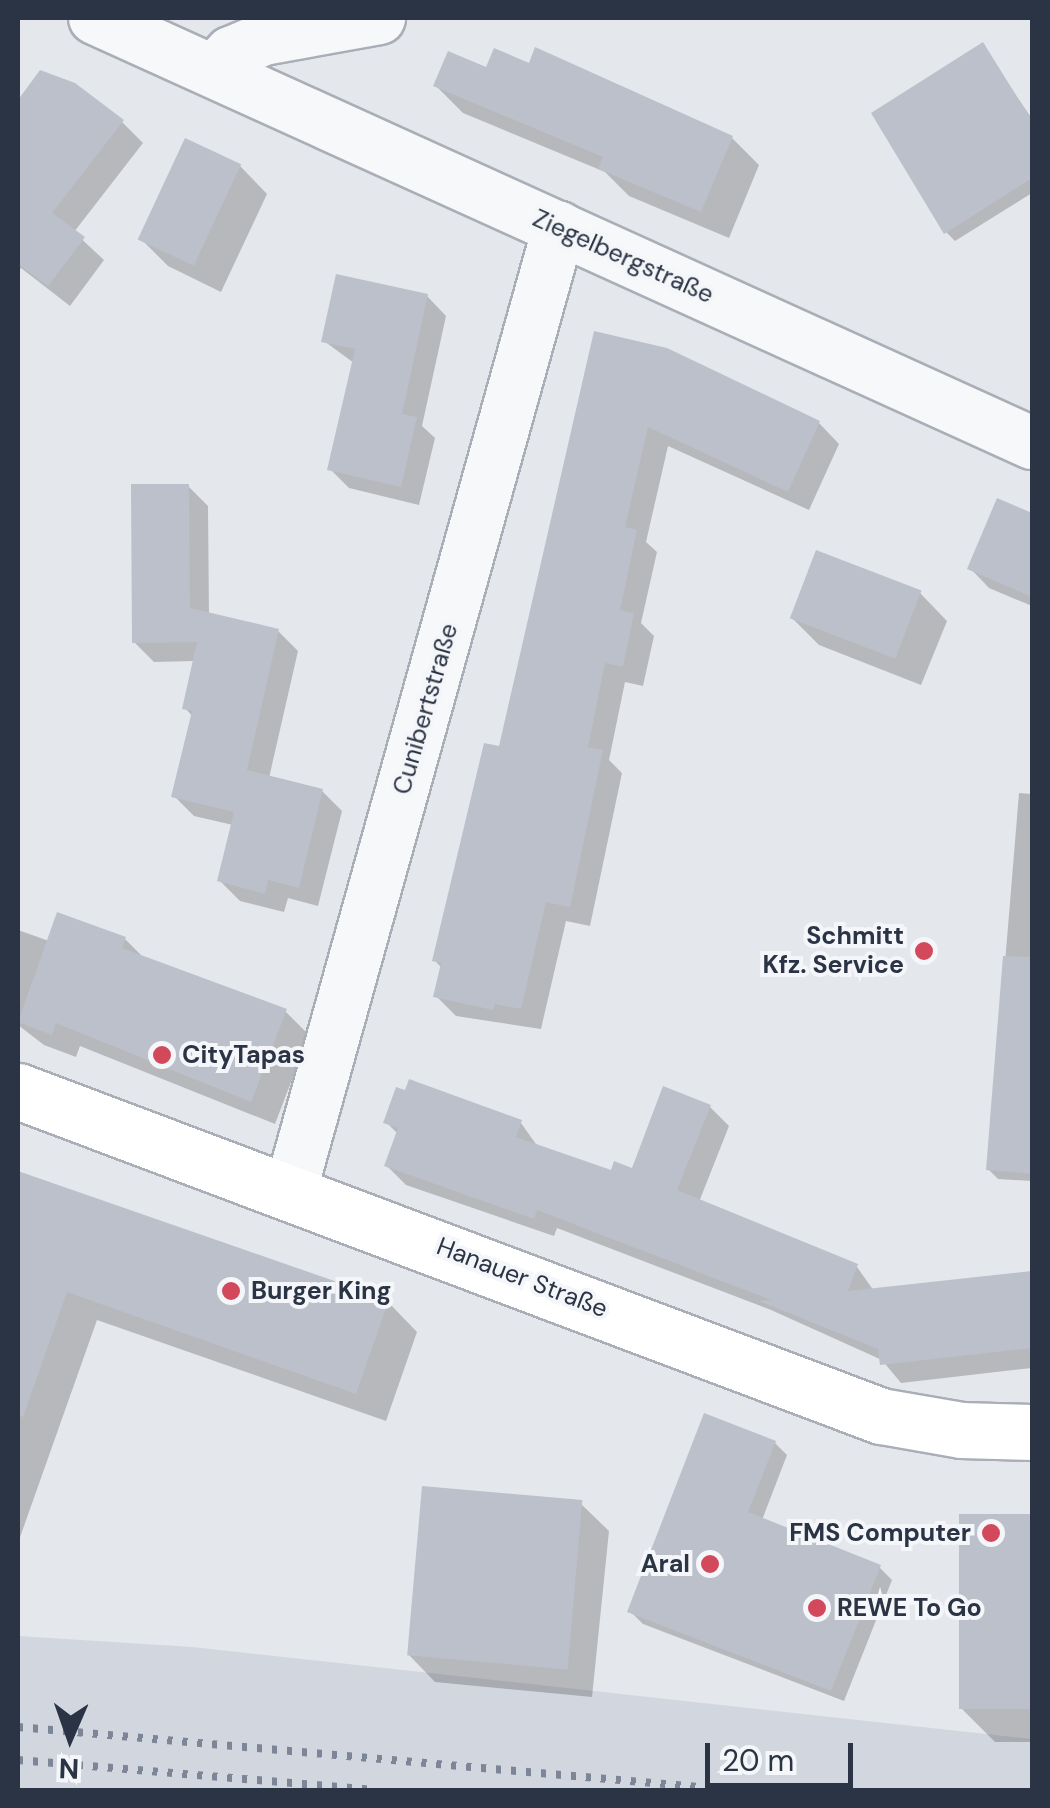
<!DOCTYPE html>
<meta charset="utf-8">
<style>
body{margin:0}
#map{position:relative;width:1050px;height:1808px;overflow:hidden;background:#e4e7ec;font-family:"DM Sans",sans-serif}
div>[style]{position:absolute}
.built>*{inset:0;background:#d2d6de}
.shadow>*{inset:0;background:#0003}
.building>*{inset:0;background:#bbc0ca;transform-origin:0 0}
.roads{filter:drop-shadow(2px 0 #a9aeb7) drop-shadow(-2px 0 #a9aeb7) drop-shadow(0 2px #a9aeb7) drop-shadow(0 -2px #a9aeb7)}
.street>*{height:52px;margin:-26px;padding:0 26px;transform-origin:26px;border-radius:26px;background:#f7f8fa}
.secondary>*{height:55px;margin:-27.5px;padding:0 27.5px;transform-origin:27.5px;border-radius:27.5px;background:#fff}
.rail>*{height:8px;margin-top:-4px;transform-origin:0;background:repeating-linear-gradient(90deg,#7d8696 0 5px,transparent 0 15px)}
.dots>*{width:28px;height:28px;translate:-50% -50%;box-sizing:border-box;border:5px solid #f4f6f9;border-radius:50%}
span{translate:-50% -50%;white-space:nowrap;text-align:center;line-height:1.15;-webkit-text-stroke:8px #f4f6f9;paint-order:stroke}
.street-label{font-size:25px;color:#2b3445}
.poi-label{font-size:25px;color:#2b3445;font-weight:700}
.right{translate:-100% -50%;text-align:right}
.left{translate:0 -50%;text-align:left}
.frame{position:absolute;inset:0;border:20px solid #2b3445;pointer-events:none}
.north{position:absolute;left:20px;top:1688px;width:100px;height:100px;-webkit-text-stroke:8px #f4f6f9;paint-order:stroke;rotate:182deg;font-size:28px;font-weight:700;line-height:40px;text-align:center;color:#2b3445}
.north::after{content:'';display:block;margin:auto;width:35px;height:45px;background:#2b3445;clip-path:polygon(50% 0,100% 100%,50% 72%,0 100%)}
.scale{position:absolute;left:705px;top:1743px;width:148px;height:45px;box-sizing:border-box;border:5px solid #2b3445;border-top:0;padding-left:12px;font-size:30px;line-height:35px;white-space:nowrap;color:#2b3445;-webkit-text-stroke:8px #f4f6f9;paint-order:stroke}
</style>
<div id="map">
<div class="built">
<div style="clip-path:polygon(18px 1636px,192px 1647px,1032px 1739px,1032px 1790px,18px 1790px)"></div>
</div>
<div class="shadow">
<div style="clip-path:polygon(983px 46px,1032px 119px,1032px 193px,955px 241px,946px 232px)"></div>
<div style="clip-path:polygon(488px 70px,732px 138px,759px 165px,729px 238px,629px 196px,605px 172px,463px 113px,436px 86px)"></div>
<div style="clip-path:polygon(41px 73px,122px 122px,143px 143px,74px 232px,104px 260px,70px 306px,21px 268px,18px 273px,18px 104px)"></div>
<div style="clip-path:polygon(240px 166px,267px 194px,221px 292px,168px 266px,140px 238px)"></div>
<div style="clip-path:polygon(427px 296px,446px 316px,422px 426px,435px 438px,419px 505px,349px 488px,330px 469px,354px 363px,324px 341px)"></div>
<div style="clip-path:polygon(596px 334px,819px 423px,839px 444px,809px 510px,668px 446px,646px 542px,657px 552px,641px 623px,654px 636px,643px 686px,625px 682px,609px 760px,622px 773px,590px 926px,566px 921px,541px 1029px,456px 1016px,436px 996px,442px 968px,434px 960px,501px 749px)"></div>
<div style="clip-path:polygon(188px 486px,208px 506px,209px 615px,278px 631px,298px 651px,269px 778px,322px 791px,342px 811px,318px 906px,288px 898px,284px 912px,240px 901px,220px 881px,233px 825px,194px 816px,174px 796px,193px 717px,185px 708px,195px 661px,154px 662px,134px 642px)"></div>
<div style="clip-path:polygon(999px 502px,1032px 517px,1032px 606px,989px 588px,970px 568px)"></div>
<div style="clip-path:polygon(920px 593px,947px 621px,921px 685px,819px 645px,792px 618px)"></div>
<div style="clip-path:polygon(1019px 793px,1032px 794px,1032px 1181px,998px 1179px,988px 1169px)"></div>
<div style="clip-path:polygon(18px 930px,49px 941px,125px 939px,145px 959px,285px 1011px,309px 1035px,275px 1124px,80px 1046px,76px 1057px,44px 1045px,18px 1025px)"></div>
<div style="clip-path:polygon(710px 1107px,729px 1126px,699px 1202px,857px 1267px,874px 1291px,1032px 1273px,1032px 1368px,901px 1383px,882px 1360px,771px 1310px,557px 1228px,554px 1236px,406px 1185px,387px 1166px,398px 1134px,386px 1122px,521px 1123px,538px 1147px,612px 1173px,633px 1171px)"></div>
<div style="clip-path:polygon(18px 1174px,388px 1302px,417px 1332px,386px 1421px,97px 1320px,18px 1543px)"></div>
<div style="clip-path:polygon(775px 1443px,787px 1455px,762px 1520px,880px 1568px,892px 1580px,844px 1701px,643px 1624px,630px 1611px)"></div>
<div style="clip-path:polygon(581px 1504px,609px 1531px,592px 1697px,435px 1682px,408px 1654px)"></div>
<div style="clip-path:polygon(961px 1516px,1032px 1516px,1032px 1742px,995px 1742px,961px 1708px)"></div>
</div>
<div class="building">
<div style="clip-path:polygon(983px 42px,1032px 121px,1032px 178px,944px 234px,871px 113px)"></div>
<div style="clip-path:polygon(535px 47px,733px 136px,701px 212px,598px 169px,603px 157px,433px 86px,448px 51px,486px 67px,494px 48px,529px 63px)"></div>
<div style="clip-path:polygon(40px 70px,75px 83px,124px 120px,52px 213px,85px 237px,48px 286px,18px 264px,18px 100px)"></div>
<div style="left:185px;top:138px;width:62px;height:112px;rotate:25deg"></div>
<div style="clip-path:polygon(336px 274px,428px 294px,402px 414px,417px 417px,401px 487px,327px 470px,355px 349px,321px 342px)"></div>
<div style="clip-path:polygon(594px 331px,667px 348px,820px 421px,788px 492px,648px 427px,625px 527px,637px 530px,620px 610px,634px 613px,623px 667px,605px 663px,588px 747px,603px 750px,570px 907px,546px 902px,521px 1009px,495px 1004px,493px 1010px,433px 997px,441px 963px,432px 961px,484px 743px,499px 746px)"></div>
<div style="clip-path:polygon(131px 484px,189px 484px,190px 608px,279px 629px,247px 770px,323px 789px,299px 888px,268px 880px,265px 894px,217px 881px,234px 812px,171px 797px,192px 711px,182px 709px,197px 642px,132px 643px)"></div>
<div style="clip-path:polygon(997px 498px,1032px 513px,1032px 597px,967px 569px)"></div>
<div style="left:816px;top:550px;width:113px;height:73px;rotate:21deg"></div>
<div style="clip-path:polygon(57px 912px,126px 937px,122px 948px,287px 1009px,251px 1102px,56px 1023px,52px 1035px,18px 1022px)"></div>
<div style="clip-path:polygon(1003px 956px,1032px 957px,1032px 1174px,986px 1170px)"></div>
<div style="clip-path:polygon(409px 1079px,522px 1120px,516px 1137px,611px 1170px,614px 1161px,632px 1168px,663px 1086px,711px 1105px,677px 1190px,858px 1264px,848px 1291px,1032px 1271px,1032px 1348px,880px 1365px,878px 1349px,759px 1301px,771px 1300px,537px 1210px,534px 1219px,384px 1166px,398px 1128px,383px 1123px,396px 1087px,405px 1090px)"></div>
<div style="clip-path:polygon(18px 1171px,389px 1300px,356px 1394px,67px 1292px,23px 1417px,18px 1416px)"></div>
<div style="clip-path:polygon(704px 1413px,776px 1441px,748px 1512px,881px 1565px,831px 1691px,627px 1612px)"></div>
<div style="left:422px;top:1486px;width:161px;height:170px;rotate:5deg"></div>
<div style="left:959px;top:1514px;width:73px;height:195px"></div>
</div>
<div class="roads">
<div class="street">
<div style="left:95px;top:18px;width:1029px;rotate:24.4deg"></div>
<div style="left:214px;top:71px;width:25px;rotate:-47deg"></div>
<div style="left:231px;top:53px;width:36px;rotate:-23deg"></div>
<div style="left:264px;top:39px;width:117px;rotate:-10.3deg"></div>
<div style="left:291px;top:1189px;width:998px;rotate:-74.42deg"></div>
</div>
<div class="secondary">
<div style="left:18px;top:1091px;width:922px;rotate:20.64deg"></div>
<div style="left:881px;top:1416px;width:81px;rotate:9.9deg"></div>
<div style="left:961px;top:1430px;width:71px;rotate:1.6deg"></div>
</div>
</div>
<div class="rail">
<div style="left:18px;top:1727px;width:718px;rotate:5.04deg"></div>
<div style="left:18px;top:1760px;width:355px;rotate:4.8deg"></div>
</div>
<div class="dots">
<div style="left:924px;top:951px;background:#d1495b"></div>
<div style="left:162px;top:1055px;background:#d1495b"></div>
<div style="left:231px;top:1291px;background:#d1495b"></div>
<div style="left:991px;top:1533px;background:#d1495b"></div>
<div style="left:710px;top:1564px;background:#d1495b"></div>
<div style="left:817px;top:1608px;background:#d1495b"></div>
</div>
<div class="street-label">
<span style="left:623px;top:257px;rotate:24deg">Ziegelbergstraße</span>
<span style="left:426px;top:709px;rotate:-74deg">Cunibertstraße</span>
<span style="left:522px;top:1278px;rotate:21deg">Hanauer Straße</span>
</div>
<div class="poi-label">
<span class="right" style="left:904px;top:951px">Schmitt<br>Kfz. Service</span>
<span class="left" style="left:182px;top:1055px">CityTapas</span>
<span class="left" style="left:251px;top:1291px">Burger King</span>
<span class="right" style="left:971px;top:1533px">FMS Computer</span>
<span class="right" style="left:690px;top:1564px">Aral</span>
<span class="left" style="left:837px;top:1608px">REWE To Go</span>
</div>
<div class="frame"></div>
<div class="north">N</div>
<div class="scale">20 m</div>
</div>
